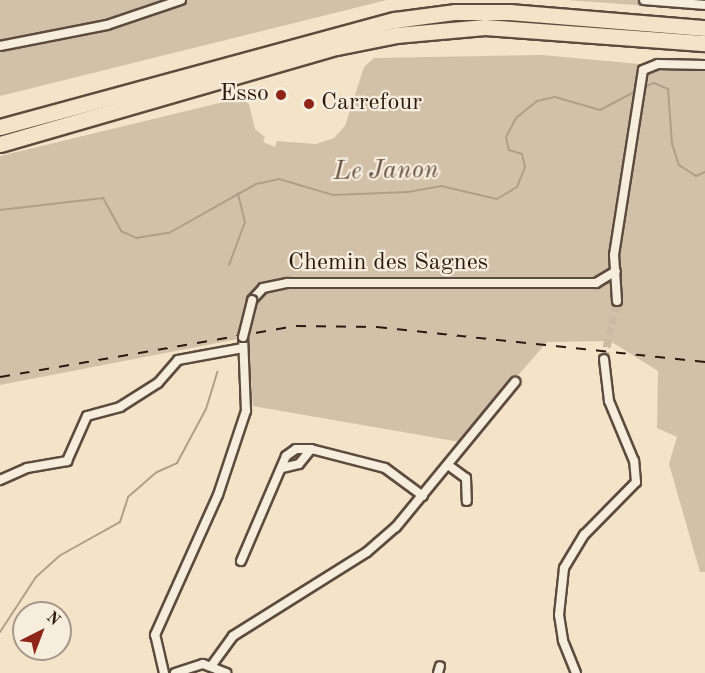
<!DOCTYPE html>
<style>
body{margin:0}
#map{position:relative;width:705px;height:673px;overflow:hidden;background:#f3e4c9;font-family:"Old Standard TT",serif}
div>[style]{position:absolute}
.green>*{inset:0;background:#d1c1a9}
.stream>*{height:2px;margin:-1px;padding:0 1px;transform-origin:1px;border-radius:1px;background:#af9f89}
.street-tunnel>*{height:8px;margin-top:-4px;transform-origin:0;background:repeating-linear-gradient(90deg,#cbbba4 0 8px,transparent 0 12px)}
.roads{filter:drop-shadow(2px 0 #5c4c3d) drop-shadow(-2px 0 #5c4c3d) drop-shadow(0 2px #5c4c3d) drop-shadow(0 -2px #5c4c3d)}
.street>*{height:8px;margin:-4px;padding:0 4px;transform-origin:4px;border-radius:4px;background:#f7eddc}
.highway>*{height:15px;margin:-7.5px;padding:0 7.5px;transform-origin:7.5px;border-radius:7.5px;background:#f3e4c9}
.rail>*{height:2px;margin-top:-1px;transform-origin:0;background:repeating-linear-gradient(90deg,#2a190e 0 10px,transparent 0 20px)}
.bridges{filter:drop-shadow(2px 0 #5c4c3d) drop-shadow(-2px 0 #5c4c3d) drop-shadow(0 2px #5c4c3d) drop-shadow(0 -2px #5c4c3d)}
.street-bridge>*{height:8px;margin:-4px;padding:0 4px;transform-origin:4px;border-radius:4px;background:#f7eddc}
.dots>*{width:16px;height:16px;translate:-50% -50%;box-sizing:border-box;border:3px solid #f7eddc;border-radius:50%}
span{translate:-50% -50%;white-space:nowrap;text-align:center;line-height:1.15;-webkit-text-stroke:4.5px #f7eddc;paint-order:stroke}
.poi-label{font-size:24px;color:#2a190e}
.right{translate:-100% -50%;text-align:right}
.left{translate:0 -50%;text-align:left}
.street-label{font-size:24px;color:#2a190e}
.water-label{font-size:26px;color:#5f4f3f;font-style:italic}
.north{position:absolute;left:12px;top:601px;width:60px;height:60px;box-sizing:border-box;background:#f7eddc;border:2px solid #a5988a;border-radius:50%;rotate:42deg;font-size:16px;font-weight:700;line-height:24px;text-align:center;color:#2a190e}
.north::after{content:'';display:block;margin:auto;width:21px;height:27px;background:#8f2418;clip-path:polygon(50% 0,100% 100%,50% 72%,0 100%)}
</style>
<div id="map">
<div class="green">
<div style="clip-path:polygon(0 0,387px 0,0 96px)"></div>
<div style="clip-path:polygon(566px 0,705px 0,705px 10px)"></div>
<div style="clip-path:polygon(542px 55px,705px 70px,705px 572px,700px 572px,669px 464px,677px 437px,657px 428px,658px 371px,610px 341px,547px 342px,460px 442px,253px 406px,248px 337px,0 385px,0 156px,240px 98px,249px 104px,255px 129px,265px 137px,263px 142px,275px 147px,277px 141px,316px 144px,334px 138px,345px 126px,364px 67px,374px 58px)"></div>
</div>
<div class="stream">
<div style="left:644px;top:87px;width:11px;rotate:-22deg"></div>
<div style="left:654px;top:83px;width:15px;rotate:23deg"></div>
<div style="left:668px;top:89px;width:55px;rotate:85.8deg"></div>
<div style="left:672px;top:144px;width:22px;rotate:72deg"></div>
<div style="left:679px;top:165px;width:20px;rotate:33deg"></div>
<div style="left:696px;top:176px;width:10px;rotate:-24deg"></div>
<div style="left:0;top:210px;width:104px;rotate:-6.6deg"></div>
<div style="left:103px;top:198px;width:38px;rotate:61deg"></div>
<div style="left:121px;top:231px;width:17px;rotate:25deg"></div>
<div style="left:136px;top:238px;width:33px;rotate:-9deg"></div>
<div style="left:169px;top:233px;width:100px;rotate:-29.4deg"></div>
<div style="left:256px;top:184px;width:24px;rotate:-12deg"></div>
<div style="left:279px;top:179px;width:56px;rotate:16.5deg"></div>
<div style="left:333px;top:195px;width:75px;rotate:-2.3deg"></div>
<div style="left:408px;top:192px;width:34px;rotate:-10deg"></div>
<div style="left:441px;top:186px;width:57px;rotate:13.1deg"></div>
<div style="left:497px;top:199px;width:23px;rotate:-31deg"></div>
<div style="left:517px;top:187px;width:22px;rotate:-68deg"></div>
<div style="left:525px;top:167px;width:13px;rotate:-103deg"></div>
<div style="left:522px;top:154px;width:14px;rotate:-163deg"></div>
<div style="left:509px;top:150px;width:13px;rotate:-103deg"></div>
<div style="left:506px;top:137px;width:21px;rotate:-62deg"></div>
<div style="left:516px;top:118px;width:27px;rotate:-39deg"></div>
<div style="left:537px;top:101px;width:18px;rotate:-13deg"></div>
<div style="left:555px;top:97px;width:47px;rotate:16.1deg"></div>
<div style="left:600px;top:110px;width:41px;rotate:-27.8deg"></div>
<div style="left:229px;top:265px;width:46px;rotate:-69.6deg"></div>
<div style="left:245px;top:222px;width:30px;rotate:-104deg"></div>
<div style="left:0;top:632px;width:66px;rotate:-56.8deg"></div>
<div style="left:36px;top:577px;width:31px;rotate:-42deg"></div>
<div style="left:59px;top:556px;width:70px;rotate:-29.1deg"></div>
<div style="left:120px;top:522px;width:26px;rotate:-72deg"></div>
<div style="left:128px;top:497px;width:38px;rotate:-41deg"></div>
<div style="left:157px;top:472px;width:22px;rotate:-24deg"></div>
<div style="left:177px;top:463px;width:61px;rotate:-61.8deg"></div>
<div style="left:206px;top:409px;width:39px;rotate:-73deg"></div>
</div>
<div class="street-tunnel">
<div style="left:604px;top:359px;width:59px;rotate:-77.4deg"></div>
</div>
<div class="roads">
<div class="street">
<div style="left:644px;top:0;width:61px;rotate:4.7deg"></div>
<div style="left:0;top:46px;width:109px;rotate:-11.1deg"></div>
<div style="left:107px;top:25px;width:78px;rotate:-18.7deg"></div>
<div style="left:252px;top:300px;width:16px;rotate:-47deg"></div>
<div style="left:263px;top:288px;width:25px;rotate:-12deg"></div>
<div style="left:287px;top:283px;width:309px"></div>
<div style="left:596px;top:283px;width:23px;rotate:-31deg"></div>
<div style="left:617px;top:301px;width:46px;rotate:-93.7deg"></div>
<div style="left:614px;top:255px;width:187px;rotate:-81.1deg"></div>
<div style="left:643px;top:70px;width:16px;rotate:-22deg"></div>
<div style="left:658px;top:64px;width:47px;rotate:1.2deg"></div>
<div style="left:448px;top:465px;width:22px;rotate:36deg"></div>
<div style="left:466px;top:478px;width:23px;rotate:88deg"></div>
<div style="left:282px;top:468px;width:17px;rotate:-13deg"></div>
<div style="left:299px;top:464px;width:19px;rotate:-51deg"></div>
<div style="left:0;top:480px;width:30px;rotate:-24deg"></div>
<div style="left:27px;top:468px;width:41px;rotate:-9.9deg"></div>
<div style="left:67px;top:461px;width:49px;rotate:-66deg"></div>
<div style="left:87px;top:416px;width:34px;rotate:-15deg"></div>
<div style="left:120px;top:407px;width:45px;rotate:-32.3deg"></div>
<div style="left:158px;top:383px;width:30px;rotate:-49deg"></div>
<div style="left:178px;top:360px;width:66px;rotate:-10.5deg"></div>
<div style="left:241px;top:561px;width:114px;rotate:-66.8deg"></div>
<div style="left:286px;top:456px;width:12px;rotate:-35deg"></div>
<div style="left:296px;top:449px;width:15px"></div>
<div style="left:311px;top:449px;width:76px;rotate:14.4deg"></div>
<div style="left:385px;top:468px;width:47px;rotate:36.4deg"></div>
<div style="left:212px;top:665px;width:36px;rotate:-54deg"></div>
<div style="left:233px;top:636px;width:158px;rotate:-32.1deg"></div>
<div style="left:367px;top:552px;width:38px;rotate:-41deg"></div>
<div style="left:396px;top:527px;width:188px;rotate:-50.6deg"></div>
<div style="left:164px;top:673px;width:39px;rotate:-103deg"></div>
<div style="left:155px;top:635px;width:154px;rotate:-65.8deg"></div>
<div style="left:218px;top:495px;width:89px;rotate:-71.6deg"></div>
<div style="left:246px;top:411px;width:74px;rotate:-92.3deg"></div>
<div style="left:175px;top:673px;width:29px;rotate:-18deg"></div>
<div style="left:203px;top:664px;width:25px;rotate:21deg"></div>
<div style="left:438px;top:673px;width:7px;rotate:-74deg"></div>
<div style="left:576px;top:673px;width:35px;rotate:-112deg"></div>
<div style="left:563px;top:640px;width:25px;rotate:-99deg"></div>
<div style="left:559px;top:615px;width:47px;rotate:-83.9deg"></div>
<div style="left:564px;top:568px;width:39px;rotate:-59deg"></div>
<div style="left:584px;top:535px;width:74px;rotate:-45.5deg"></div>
<div style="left:636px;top:482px;width:21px;rotate:-95deg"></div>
<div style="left:634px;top:461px;width:65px;rotate:-112.6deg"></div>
<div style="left:609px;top:401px;width:42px;rotate:-96.8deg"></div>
</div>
<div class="highway">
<div style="left:0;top:127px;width:409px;rotate:-15.2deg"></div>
<div style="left:395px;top:20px;width:61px;rotate:-7.6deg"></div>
<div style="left:455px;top:12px;width:54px"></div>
<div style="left:509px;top:12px;width:197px;rotate:4.7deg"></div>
<div style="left:0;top:144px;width:351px;rotate:-16.1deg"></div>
<div style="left:337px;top:47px;width:60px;rotate:-11.5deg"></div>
<div style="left:396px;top:35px;width:89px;rotate:-5.1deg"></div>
<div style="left:485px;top:27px;width:221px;rotate:4.2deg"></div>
</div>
</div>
<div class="rail">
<div style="left:0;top:377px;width:300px;rotate:-9.8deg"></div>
<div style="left:296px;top:326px;width:81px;rotate:0.7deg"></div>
<div style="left:377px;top:327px;width:330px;rotate:6.1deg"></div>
</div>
<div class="bridges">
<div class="street-bridge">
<div style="left:243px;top:337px;width:38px;rotate:-76deg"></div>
</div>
</div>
<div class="dots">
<div style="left:281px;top:95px;background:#8f2418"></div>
<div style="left:309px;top:104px;background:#8f2418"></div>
</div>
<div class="poi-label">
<span class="right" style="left:269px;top:95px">Esso</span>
<span class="left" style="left:321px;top:104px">Carrefour</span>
</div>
<div class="street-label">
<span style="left:388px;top:264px">Chemin des Sagnes</span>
</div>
<div class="water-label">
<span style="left:386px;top:172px;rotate:-1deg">Le Janon</span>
</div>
<div class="north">N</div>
</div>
